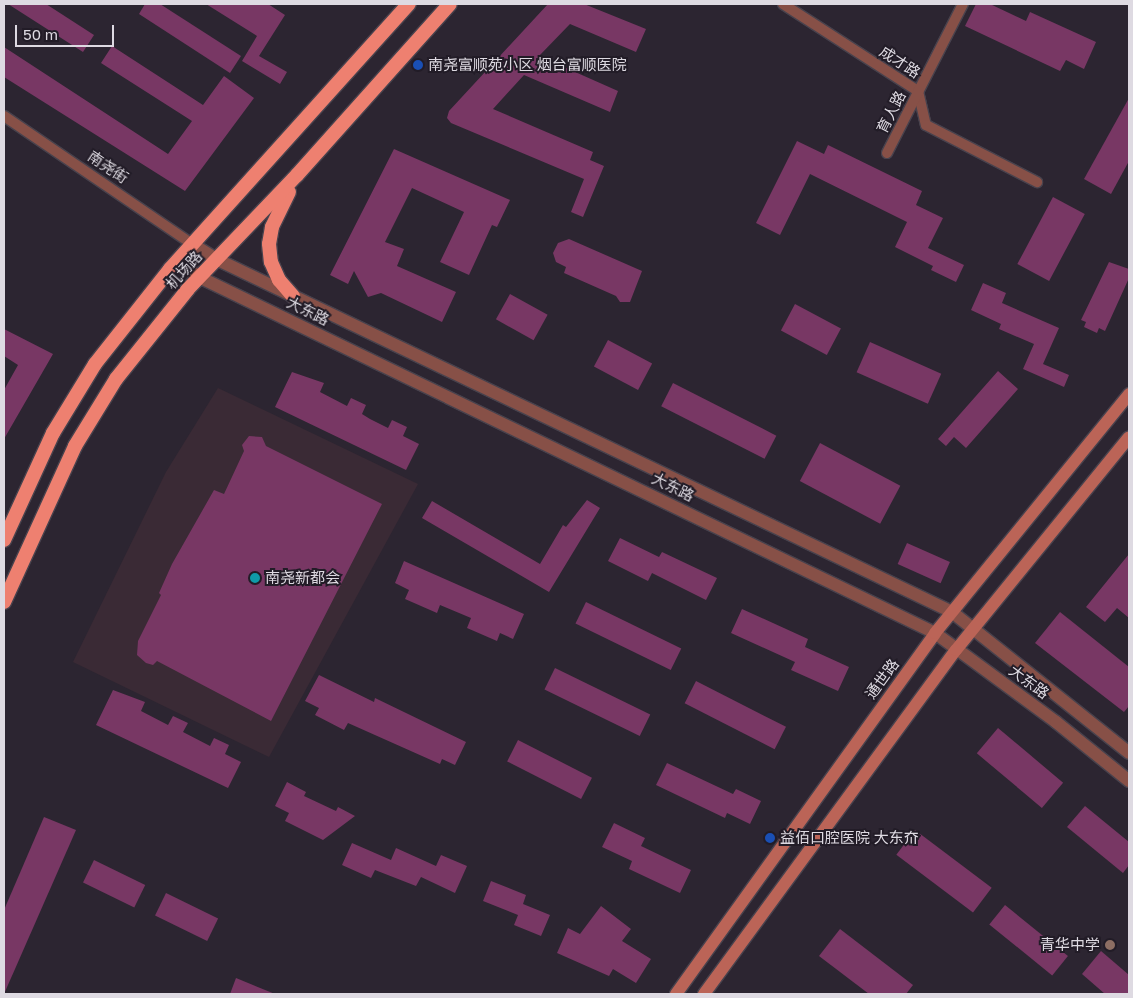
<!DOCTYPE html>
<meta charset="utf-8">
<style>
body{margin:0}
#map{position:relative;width:1133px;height:998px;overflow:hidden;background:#2c2531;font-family:"Golos Text","Noto Sans SC",sans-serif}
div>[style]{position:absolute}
.commercial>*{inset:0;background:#3a2a35}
.building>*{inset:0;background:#783764;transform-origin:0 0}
.roads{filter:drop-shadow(1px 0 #48424d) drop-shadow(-1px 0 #48424d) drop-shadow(0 1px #48424d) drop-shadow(0 -1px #48424d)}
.minor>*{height:10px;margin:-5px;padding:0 5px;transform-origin:5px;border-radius:5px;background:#875047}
.tertiary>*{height:12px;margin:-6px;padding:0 6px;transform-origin:6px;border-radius:6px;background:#875047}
.secondary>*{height:12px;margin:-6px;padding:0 6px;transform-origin:6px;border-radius:6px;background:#bb6457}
.trunk>*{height:14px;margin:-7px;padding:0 7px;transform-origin:7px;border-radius:7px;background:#ee8070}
.dots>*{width:14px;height:14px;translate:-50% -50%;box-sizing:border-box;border:2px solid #221c27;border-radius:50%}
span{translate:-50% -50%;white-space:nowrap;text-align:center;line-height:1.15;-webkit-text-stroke:4px #221c27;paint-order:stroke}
.street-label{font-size:15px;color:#dedae2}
.poi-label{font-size:15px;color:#dedae2}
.left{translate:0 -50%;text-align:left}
.right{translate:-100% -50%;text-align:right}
.frame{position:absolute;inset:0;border:5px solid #dedae2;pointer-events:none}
.scale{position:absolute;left:15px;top:25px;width:99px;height:22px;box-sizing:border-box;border:2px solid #dedae2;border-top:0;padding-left:6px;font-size:15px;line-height:18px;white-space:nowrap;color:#dedae2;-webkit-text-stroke:4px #221c27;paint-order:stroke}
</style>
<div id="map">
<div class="commercial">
<div style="clip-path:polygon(218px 388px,418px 484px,269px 757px,73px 662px,166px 472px)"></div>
</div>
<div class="building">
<div style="clip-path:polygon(8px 4px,46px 4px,94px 35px,83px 52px)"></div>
<div style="clip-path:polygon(145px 4px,160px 4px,241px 56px,230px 73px,139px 14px)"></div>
<div style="clip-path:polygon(206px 4px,268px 4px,285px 15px,259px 56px,287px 72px,280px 84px,242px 61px,257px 36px)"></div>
<div style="clip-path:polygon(548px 4px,584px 4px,646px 29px,636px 52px,570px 24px,539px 56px,618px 91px,610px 112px,524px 75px,493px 109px,593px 152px,590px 160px,604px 166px,583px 217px,571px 212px,584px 179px,451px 123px,447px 118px,449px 111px)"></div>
<div style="clip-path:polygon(976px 4px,990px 4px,1026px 21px,1030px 12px,1096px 42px,1084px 69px,1066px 60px,1060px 71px,965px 26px)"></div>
<div style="clip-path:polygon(112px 46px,203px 105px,224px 76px,254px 98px,185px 191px,4px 77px,4px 47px,168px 154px,192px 121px,101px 63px)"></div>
<div style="clip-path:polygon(1129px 98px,1129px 161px,1111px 194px,1084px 179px)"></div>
<div style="clip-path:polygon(797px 141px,824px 154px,828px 145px,922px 191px,916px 205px,943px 218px,928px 248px,964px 265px,956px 282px,931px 270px,933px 266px,895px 247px,907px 222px,810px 174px,780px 235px,756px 223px)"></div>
<div style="clip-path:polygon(394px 149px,510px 200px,497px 227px,492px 225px,469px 275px,440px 262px,464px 212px,412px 188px,385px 242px,404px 249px,397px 266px,456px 292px,442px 322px,381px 293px,368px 297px,354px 271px,348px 284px,330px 275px)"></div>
<div style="left:1053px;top:197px;width:36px;height:76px;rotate:28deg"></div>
<div style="clip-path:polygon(569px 239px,642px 271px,630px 302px,620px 302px,616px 296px,564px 273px,566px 267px,556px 262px,553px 253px,558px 243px)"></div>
<div style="clip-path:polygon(1109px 262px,1129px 269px,1129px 278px,1105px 331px,1099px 328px,1097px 333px,1084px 327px,1086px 322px,1081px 320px)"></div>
<div style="clip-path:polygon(983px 283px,1006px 293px,1002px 303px,1059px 328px,1043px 364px,1069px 375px,1064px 387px,1023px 369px,1034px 344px,999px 329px,1001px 324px,971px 310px)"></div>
<div style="left:510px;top:294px;width:43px;height:29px;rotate:29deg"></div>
<div style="left:795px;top:304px;width:52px;height:30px;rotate:28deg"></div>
<div style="clip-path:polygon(4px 329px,53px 354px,4px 439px,4px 390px,18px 365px,4px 356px)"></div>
<div style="left:608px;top:340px;width:50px;height:30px;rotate:28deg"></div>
<div style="left:870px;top:342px;width:78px;height:33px;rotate:24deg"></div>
<div style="clip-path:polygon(998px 371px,1018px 389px,966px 448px,954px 437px,946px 446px,938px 439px)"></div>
<div style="clip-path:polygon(292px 372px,324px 383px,320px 392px,347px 406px,351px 398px,366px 405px,362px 414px,370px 419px,388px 428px,392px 420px,407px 427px,403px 436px,419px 444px,406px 470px,275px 407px)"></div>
<div style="left:673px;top:383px;width:116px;height:26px;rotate:27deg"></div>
<div style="clip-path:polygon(249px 436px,262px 437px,266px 446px,382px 504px,271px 721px,157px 661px,153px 665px,146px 663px,137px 655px,138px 641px,161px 595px,159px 593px,172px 564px,214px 490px,224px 494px,244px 451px,242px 445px)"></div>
<div style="left:820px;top:443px;width:91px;height:43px;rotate:28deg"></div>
<div style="clip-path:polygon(587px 500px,600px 508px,549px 592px,422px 518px,432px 501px,540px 564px,563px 525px,566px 527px)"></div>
<div style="clip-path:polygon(620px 538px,659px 557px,662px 552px,717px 578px,706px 600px,652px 573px,648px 581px,608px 561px)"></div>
<div style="left:907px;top:543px;width:47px;height:23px;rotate:24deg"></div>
<div style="clip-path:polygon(1129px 554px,1129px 618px,1117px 608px,1105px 622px,1086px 607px)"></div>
<div style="clip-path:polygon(404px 561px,524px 614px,513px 639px,500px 633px,497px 641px,467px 628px,471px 618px,440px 605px,437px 613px,405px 599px,409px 590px,395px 583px)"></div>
<div style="left:586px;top:602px;width:106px;height:24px;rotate:26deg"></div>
<div style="clip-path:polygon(742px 609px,808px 639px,805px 647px,849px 667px,838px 691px,791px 670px,795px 662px,731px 633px)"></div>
<div style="clip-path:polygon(1060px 612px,1129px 667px,1129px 706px,1124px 712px,1035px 643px)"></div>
<div style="left:555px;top:668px;width:106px;height:24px;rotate:26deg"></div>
<div style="clip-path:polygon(319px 675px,374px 702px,375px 698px,466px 742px,455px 765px,442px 759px,440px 764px,348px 723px,344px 730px,315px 715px,319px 708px,305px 701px)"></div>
<div style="left:696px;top:681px;width:101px;height:25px;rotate:27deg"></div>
<div style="clip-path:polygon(113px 690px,145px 702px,141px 711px,168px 725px,173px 716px,188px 723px,183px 732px,210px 746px,214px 738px,229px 745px,225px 754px,241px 762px,228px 788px,96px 725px)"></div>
<div style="left:998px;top:728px;width:85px;height:33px;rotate:40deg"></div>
<div style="left:518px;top:740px;width:83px;height:24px;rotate:27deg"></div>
<div style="clip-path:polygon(667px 763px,733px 794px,736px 789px,761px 801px,750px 824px,727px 813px,725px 818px,656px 785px)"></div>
<div style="clip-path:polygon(287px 782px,306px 792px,304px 796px,336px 811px,338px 807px,355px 816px,323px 840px,285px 821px,289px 813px,275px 806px)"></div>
<div style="clip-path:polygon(1085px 806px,1129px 842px,1129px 865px,1123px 873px,1067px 827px)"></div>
<div style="clip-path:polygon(44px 817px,76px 830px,4px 994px,4px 910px)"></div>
<div style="clip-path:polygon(614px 823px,645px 838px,641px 846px,691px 870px,680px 893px,629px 869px,632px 861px,602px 847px)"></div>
<div style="left:915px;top:830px;width:96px;height:31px;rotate:37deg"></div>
<div style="clip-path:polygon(352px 843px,391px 860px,396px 848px,436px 866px,441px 855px,467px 866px,455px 893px,421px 877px,416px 886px,375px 870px,371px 878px,342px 865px)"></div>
<div style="left:94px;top:860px;width:57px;height:25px;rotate:26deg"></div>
<div style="clip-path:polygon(491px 881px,526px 895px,523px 904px,550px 915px,541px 936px,514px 925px,518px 915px,483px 901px)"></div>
<div style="left:166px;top:893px;width:58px;height:25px;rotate:26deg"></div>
<div style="left:1005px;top:905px;width:81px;height:25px;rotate:39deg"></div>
<div style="clip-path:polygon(601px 906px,631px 929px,622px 941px,651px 959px,636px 983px,613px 969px,609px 976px,557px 953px,568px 928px,580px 934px)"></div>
<div style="clip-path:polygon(840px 929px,913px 985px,906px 994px,869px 994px,819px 956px)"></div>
<div style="clip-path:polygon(1101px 951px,1129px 975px,1129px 994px,1105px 994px,1082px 974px)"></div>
<div style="clip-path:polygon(236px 978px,275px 994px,230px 994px)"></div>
</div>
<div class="roads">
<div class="minor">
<div style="left:783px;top:4px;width:161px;rotate:32.8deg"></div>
<div style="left:918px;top:91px;width:35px;rotate:77deg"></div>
<div style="left:926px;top:125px;width:125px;rotate:27.2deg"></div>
<div style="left:4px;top:116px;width:230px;rotate:34.2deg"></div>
<div style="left:887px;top:153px;width:167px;rotate:-63deg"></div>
</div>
<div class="tertiary">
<div style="left:194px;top:245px;width:26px;rotate:32deg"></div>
<div style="left:216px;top:259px;width:816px;rotate:25.62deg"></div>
<div style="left:952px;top:612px;width:226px;rotate:38.5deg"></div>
<div style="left:177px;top:262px;width:27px;rotate:34deg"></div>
<div style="left:199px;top:277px;width:818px;rotate:25.81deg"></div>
<div style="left:935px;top:633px;width:150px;rotate:36.3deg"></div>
<div style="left:1056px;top:722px;width:94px;rotate:38.9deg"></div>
</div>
<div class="secondary">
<div style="left:676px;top:994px;width:444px;rotate:-54.3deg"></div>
<div style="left:935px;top:633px;width:308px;rotate:-50.9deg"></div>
<div style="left:704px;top:994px;width:426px;rotate:-53.8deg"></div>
<div style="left:956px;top:650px;width:274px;rotate:-50.9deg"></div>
</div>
<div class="trunk">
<div style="left:289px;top:192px;width:39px;rotate:116deg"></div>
<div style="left:272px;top:227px;width:17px;rotate:100deg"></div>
<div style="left:269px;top:244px;width:18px;rotate:84deg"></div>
<div style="left:271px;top:262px;width:20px;rotate:66deg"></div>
<div style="left:279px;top:280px;width:21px;rotate:49deg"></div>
<div style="left:4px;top:540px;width:118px;rotate:-65.4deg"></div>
<div style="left:53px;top:433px;width:81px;rotate:-58.7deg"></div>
<div style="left:95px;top:364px;width:121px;rotate:-51.7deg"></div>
<div style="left:170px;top:269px;width:357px;rotate:-48deg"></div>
<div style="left:4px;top:602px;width:171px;rotate:-65.5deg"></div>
<div style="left:75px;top:446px;width:79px;rotate:-58.5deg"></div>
<div style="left:116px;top:379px;width:115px;rotate:-51.3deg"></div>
<div style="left:188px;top:289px;width:158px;rotate:-46.3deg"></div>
<div style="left:297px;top:175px;width:229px;rotate:-48.2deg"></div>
</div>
</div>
<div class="dots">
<div style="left:418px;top:65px;background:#1a4fb4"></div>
<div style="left:255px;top:578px;background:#0f9aa8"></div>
<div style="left:770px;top:838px;background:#1a4fb4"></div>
<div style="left:1110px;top:945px;background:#8d6e63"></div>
</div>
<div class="street-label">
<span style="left:900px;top:62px;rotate:33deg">成才路</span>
<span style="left:891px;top:112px;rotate:-63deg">育人路</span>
<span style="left:108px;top:167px;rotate:34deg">南尧街</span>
<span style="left:184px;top:270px;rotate:-48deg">机场路</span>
<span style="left:308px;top:311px;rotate:26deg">大东路</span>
<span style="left:673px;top:487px;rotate:26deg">大东路</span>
<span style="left:882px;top:679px;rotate:-54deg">通世路</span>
<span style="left:1029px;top:682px;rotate:36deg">大东路</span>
</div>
<div class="poi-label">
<span class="left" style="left:428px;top:65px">南尧富顺苑小区 烟台富顺医院</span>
<span class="left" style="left:265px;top:578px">南尧新都会</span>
<span class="left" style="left:780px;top:838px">益佰口腔医院 大东夼</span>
<span class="right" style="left:1100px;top:945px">青华中学</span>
</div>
<div class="frame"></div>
<div class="scale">50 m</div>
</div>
